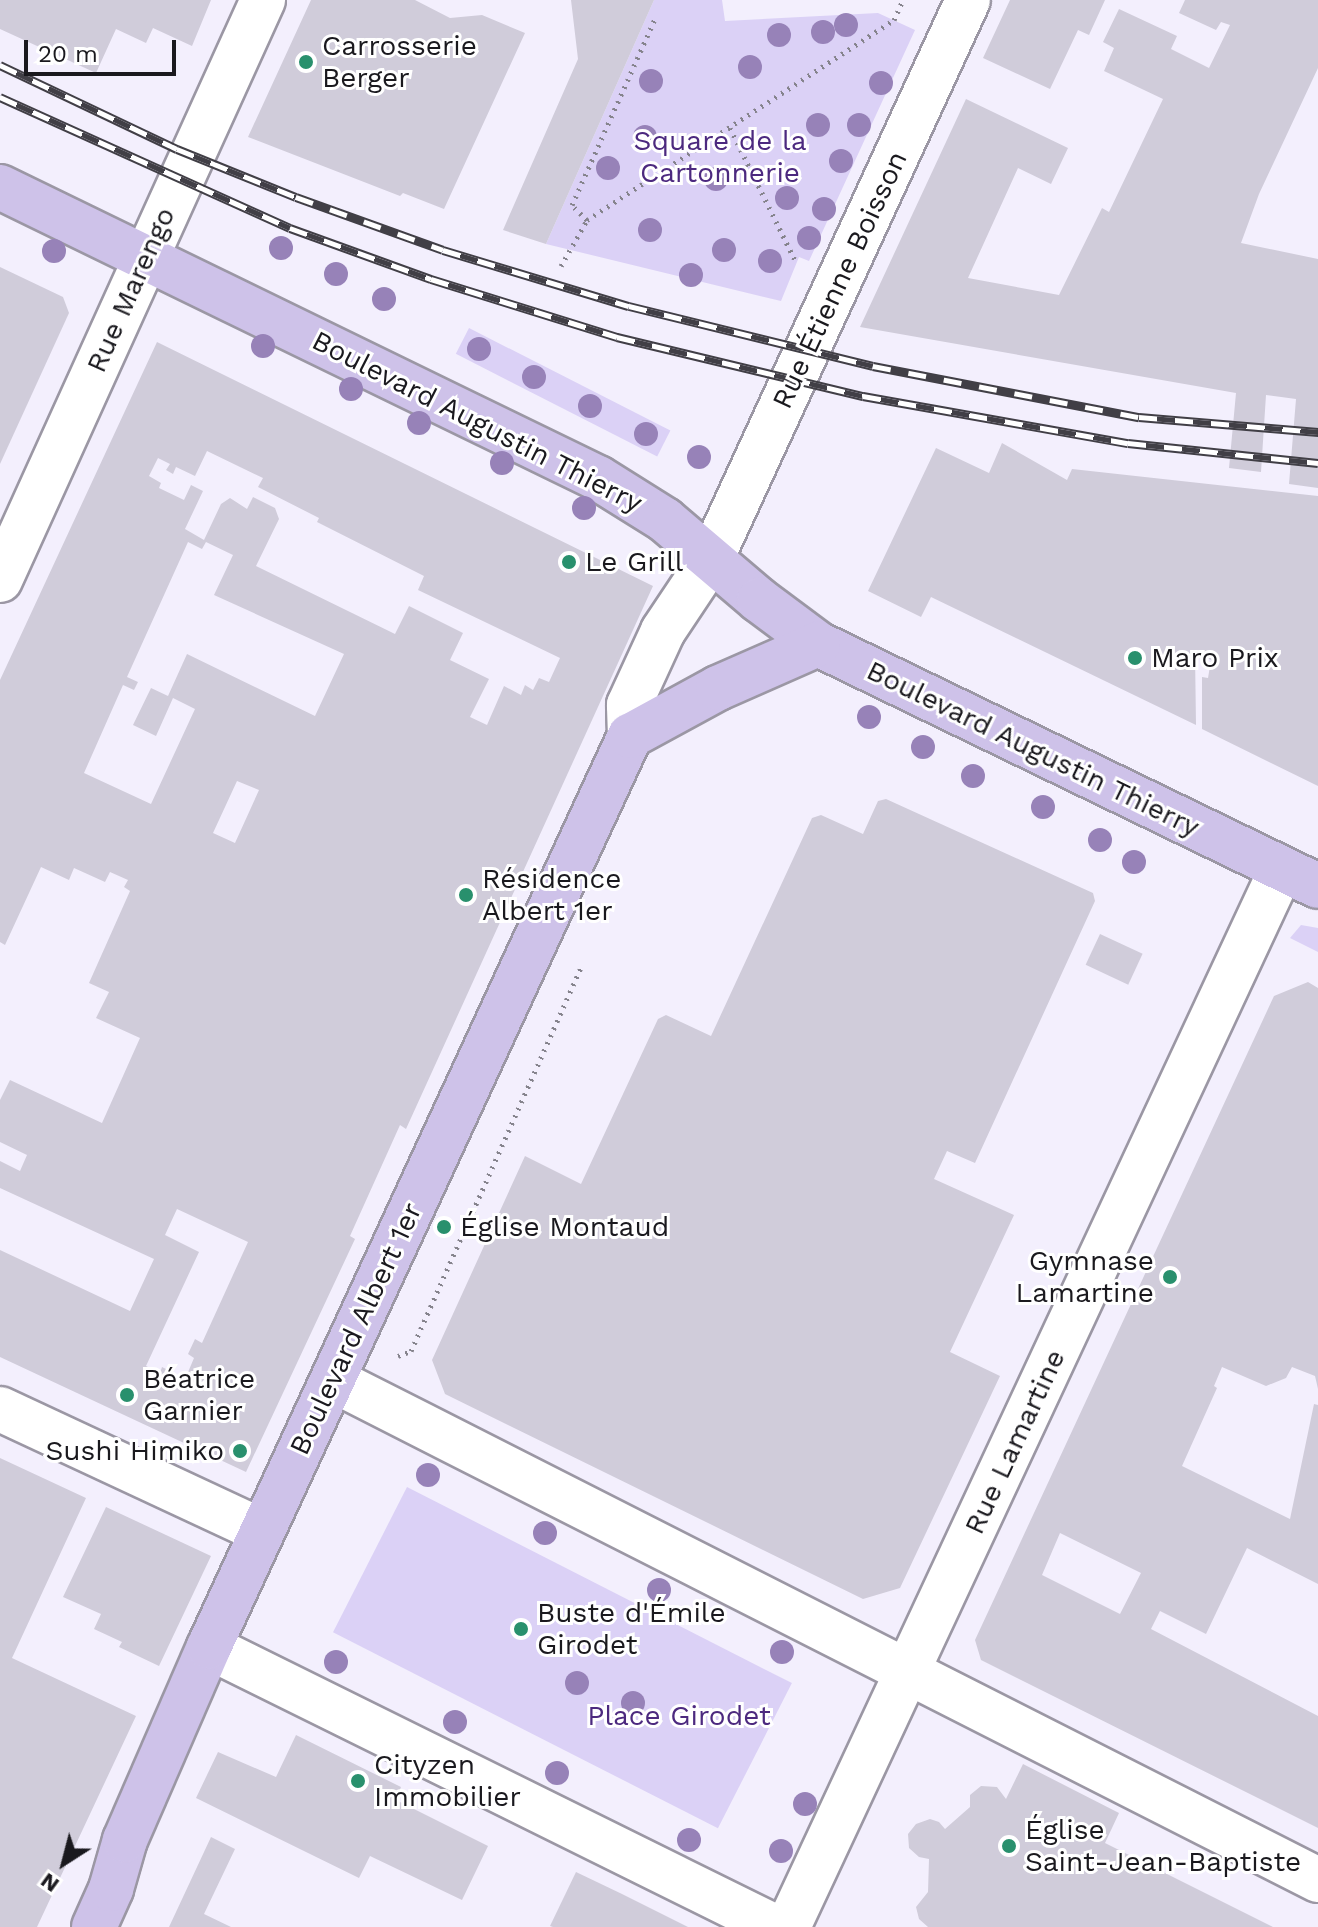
<!DOCTYPE html>
<meta charset="utf-8">
<style>
body{margin:0}
#map{position:relative;width:1318px;height:1927px;overflow:hidden;background:#f3effd;font-family:"Work Sans",sans-serif}
div>[style]{position:absolute}
.green>*{inset:0;background:#dbd1f6;transform-origin:0 0}
.building>*{inset:0;background:#d0ccda;transform-origin:0 0}
.path>*{height:5px;margin-top:-2.5px;transform-origin:0;background:repeating-linear-gradient(90deg,#85838c 0 2px,transparent 0 8px)}
.roads{filter:drop-shadow(2px 0 #9b97a4) drop-shadow(-2px 0 #9b97a4) drop-shadow(0 2px #9b97a4) drop-shadow(0 -2px #9b97a4)}
.minor>*{height:44px;margin:-22px;padding:0 22px;transform-origin:22px;border-radius:22px;background:#fff}
.major>*{height:44px;margin:-22px;padding:0 22px;transform-origin:22px;border-radius:22px;background:#cec2e9}
.rail>*{height:9px;margin-top:-4.5px;transform-origin:0;background:repeating-linear-gradient(90deg,#fff 0 18px,#413f46 0 36px);box-sizing:border-box;border-block:2px solid #413f46}
.trees>*{width:24px;height:24px;margin:-12px;border-radius:50%;background:#9782b8}
.dots>*{width:22px;height:22px;translate:-50% -50%;box-sizing:border-box;border:4px solid #fff;border-radius:50%}
span{translate:-50% -50%;white-space:nowrap;text-align:center;line-height:1.15;-webkit-text-stroke:6px #fff;paint-order:stroke}
.poi-label{font-size:28px;color:#1a191e}
.left{translate:0 -50%;text-align:left}
.right{translate:-100% -50%;text-align:right}
.park-label{font-size:28px;color:#4c297f}
.street-label{font-size:28px;color:#1a191e}
.north{position:absolute;left:24px;top:1823px;width:80px;height:80px;-webkit-text-stroke:6px #fff;paint-order:stroke;rotate:216deg;font-size:22px;font-weight:700;line-height:32px;text-align:center;color:#1a191e}
.north::after{content:'';display:block;margin:auto;width:28px;height:36px;background:#1a191e;clip-path:polygon(50% 0,100% 100%,50% 72%,0 100%)}
.scale{position:absolute;left:24px;top:40px;width:152px;height:36px;box-sizing:border-box;border:4px solid #1a191e;border-top:0;padding-left:10px;font-size:24px;line-height:28px;white-space:nowrap;color:#1a191e;-webkit-text-stroke:6px #fff;paint-order:stroke}
</style>
<div id="map">
<div class="green">
<div style="clip-path:polygon(654px 0,722px 0,725px 21px,878px 13px,915px 30px,809px 261px,799px 257px,781px 301px,546px 244px)"></div>
<div style="left:469px;top:328px;width:226px;height:29px;rotate:27deg"></div>
<div style="clip-path:polygon(1301px 925px,1318px 928px,1318px 952px,1290px 938px)"></div>
<div style="left:407px;top:1487px;width:432px;height:163px;rotate:27deg"></div>
</div>
<div class="building">
<div style="clip-path:polygon(0 0,211px 0,192px 46px,153px 28px,146px 43px,116px 29px,96px 73px,0 29px)"></div>
<div style="clip-path:polygon(311px 0,415px 0,450px 18px,482px 15px,525px 33px,444px 209px,403px 193px,400px 196px,248px 137px)"></div>
<div style="clip-path:polygon(571px 0,654px 0,546px 244px,503px 230px,578px 59px)"></div>
<div style="clip-path:polygon(1010px 0,1105px 0,1089px 35px,1078px 30px,1050px 89px,983px 58px)"></div>
<div style="clip-path:polygon(1185px 0,1318px 0,1318px 68px,1259px 194px,1241px 243px,1318px 259px,1318px 488px,1289px 484px,1296px 399px,1266px 395px,1261px 472px,1229px 468px,1236px 393px,860px 327px,966px 99px,1068px 148px,1051px 184px,1018px 168px,968px 278px,1059px 295px,1102px 208px,1109px 212px,1163px 99px,1104px 71px,1114px 48px,1103px 42px,1119px 9px,1177px 36px,1171px 49px,1209px 68px,1230px 25px,1221px 22px,1216px 30px,1179px 13px)"></div>
<div style="clip-path:polygon(0 267px,63px 297px,69px 313px,0 464px)"></div>
<div style="clip-path:polygon(evenodd,157px 342px,653px 586px,406px 1129px,400px 1125px,350px 1236px,355px 1239px,246px 1472px,0 1357px,0 1250px,130px 1311px,154px 1259px,0 1188px,0 1161px,20px 1171px,27px 1155px,0 1142px,0 1100px,10px 1080px,102px 1123px,140px 1038px,96px 1018px,109px 992px,89px 983px,130px 891px,124px 887px,128px 880px,110px 872px,105px 882px,74px 868px,69px 880px,41px 867px,5px 945px,0 942px,0 680px,157px 342px,207px 451px,263px 478px,258px 487px,319px 518px,317px 522px,424px 576px,418px 590px,560px 658px,549px 682px,539px 678px,533px 690px,525px 685px,521px 695px,504px 686px,487px 725px,470px 717px,489px 679px,450px 660px,463px 633px,409px 606px,395px 634px,256px 566px,279px 519px,275px 508px,253px 497px,247px 509px,230px 498px,221px 504px,204px 540px,185px 529px,203px 491px,191px 485px,184px 500px,159px 488px,161px 483px,149px 476px,158px 458px,170px 464px,166px 470px,173px 474px,176px 467px,195px 476px,207px 451px,157px 342px,188px 542px,202px 549px,206px 542px,233px 555px,214px 595px,344px 654px,315px 716px,187px 654px,168px 696px,151px 688px,133px 725px,156px 736px,173px 698px,195px 709px,151px 804px,84px 773px,123px 685px,134px 690px,138px 682px,127px 677px,188px 542px,157px 342px,237px 781px,259px 790px,235px 843px,213px 833px,237px 781px,157px 342px,177px 1209px,248px 1242px,202px 1343px,195px 1339px,188px 1354px,194px 1358px,183px 1384px,173px 1379px,176px 1374px,162px 1367px,160px 1373px,146px 1366px,199px 1252px,165px 1235px,177px 1209px)"></div>
<div style="clip-path:polygon(1002px 443px,1067px 480px,1072px 469px,1318px 496px,1318px 786px,1202px 729px,1202px 677px,1208px 678px,1211px 660px,1195px 653px,1196px 725px,931px 597px,921px 617px,868px 591px,936px 448px,989px 473px)"></div>
<div style="clip-path:polygon(886px 799px,1093px 893px,1095px 901px,975px 1163px,947px 1151px,934px 1179px,1014px 1215px,950px 1352px,1000px 1376px,900px 1588px,863px 1599px,445px 1394px,432px 1360px,525px 1156px,581px 1184px,658px 1019px,666px 1015px,711px 1036px,812px 818px,821px 815px,863px 834px,878px 801px)"></div>
<div style="left:1100px;top:934px;width:47px;height:34px;rotate:25deg"></div>
<div style="clip-path:polygon(evenodd,1308px 982px,1318px 988px,1318px 1389px,1315px 1376px,1292px 1367px,1286px 1378px,1266px 1386px,1222px 1367px,1214px 1386px,1217px 1388px,1182px 1466px,1290px 1519px,1314px 1404px,1318px 1405px,1318px 1584px,1247px 1548px,1206px 1634px,1160px 1611px,1151px 1629px,1318px 1716px,1318px 1828px,981px 1660px,975px 1640px,1274px 996px,1308px 982px,1060px 1533px,1141px 1573px,1120px 1614px,1042px 1575px,1060px 1533px)"></div>
<div style="clip-path:polygon(0 1458px,86px 1498px,12px 1658px,136px 1716px,37px 1927px,0 1927px)"></div>
<div style="clip-path:polygon(106px 1507px,211px 1556px,159px 1666px,119px 1647px,122px 1642px,94px 1629px,101px 1614px,63px 1597px)"></div>
<div style="clip-path:polygon(296px 1735px,401px 1787px,396px 1800px,488px 1846px,462px 1900px,370px 1856px,359px 1878px,196px 1798px,218px 1752px,276px 1777px)"></div>
<div style="clip-path:polygon(1023px 1764px,1119px 1813px,1105px 1843px,1273px 1927px,928px 1927px,919px 1919px,916px 1907px,928px 1892px,929px 1859px,919px 1857px,909px 1848px,908px 1834px,916px 1824px,930px 1819px,939px 1822px,945px 1829px,970px 1807px,970px 1795px,981px 1786px,997px 1787px,1006px 1799px)"></div>
<div style="clip-path:polygon(211px 1837px,235px 1849px,204px 1914px,231px 1927px,169px 1927px)"></div>
<div style="clip-path:polygon(576px 1872px,622px 1894px,688px 1927px,553px 1927px,550px 1926px)"></div>
</div>
<div class="path">
<div style="left:730px;top:128px;width:147px;rotate:63.8deg"></div>
<div style="left:587px;top:220px;width:21px;rotate:-135deg"></div>
<div style="left:572px;top:205px;width:207px;rotate:-66deg"></div>
<div style="left:561px;top:266px;width:53px;rotate:-60.5deg"></div>
<div style="left:587px;top:220px;width:366px;rotate:-33.1deg"></div>
<div style="left:894px;top:20px;width:22px;rotate:-66deg"></div>
<div style="left:398px;top:1356px;width:14px;rotate:-21deg"></div>
<div style="left:411px;top:1351px;width:420px;rotate:-66.1deg"></div>
</div>
<div class="roads">
<div class="minor">
<div style="left:0;top:580px;width:637px;rotate:-65.61deg"></div>
<div style="left:630px;top:736px;width:31px;rotate:-92deg"></div>
<div style="left:629px;top:705px;width:81px;rotate:-65.3deg"></div>
<div style="left:663px;top:631px;width:87px;rotate:-56.3deg"></div>
<div style="left:711px;top:559px;width:615px;rotate:-65.31deg"></div>
<div style="left:333px;top:1380px;width:1105px;rotate:26.91deg"></div>
<div style="left:0;top:1409px;width:289px;rotate:25deg"></div>
<div style="left:209px;top:1647px;width:631px;rotate:26.32deg"></div>
<div style="left:788px;top:1927px;width:1166px;rotate:-64.99deg"></div>
</div>
<div class="major">
<div style="left:0;top:187px;width:665px;rotate:25.95deg"></div>
<div style="left:598px;top:478px;width:79px;rotate:32.1deg"></div>
<div style="left:665px;top:520px;width:123px;rotate:40.4deg"></div>
<div style="left:759px;top:600px;width:74px;rotate:36.7deg"></div>
<div style="left:818px;top:644px;width:555px;rotate:25.83deg"></div>
<div style="left:94px;top:1927px;width:42px;rotate:-65.9deg"></div>
<div style="left:111px;top:1889px;width:51px;rotate:-74.1deg"></div>
<div style="left:125px;top:1840px;width:210px;rotate:-66.5deg"></div>
<div style="left:209px;top:1647px;width:1004px;rotate:-65.2deg"></div>
<div style="left:630px;top:736px;width:100px;rotate:-28.6deg"></div>
<div style="left:718px;top:688px;width:109px;rotate:-23.7deg"></div>
</div>
</div>
<div class="rail">
<div style="left:0;top:65px;width:196px;rotate:25.4deg"></div>
<div style="left:177px;top:149px;width:128px;rotate:22deg"></div>
<div style="left:296px;top:197px;width:156px;rotate:19.8deg"></div>
<div style="left:443px;top:250px;width:194px;rotate:16.8deg"></div>
<div style="left:629px;top:306px;width:251px;rotate:13.8deg"></div>
<div style="left:873px;top:366px;width:271px;rotate:10.9deg"></div>
<div style="left:1139px;top:417px;width:180px;rotate:4.8deg"></div>
<div style="left:0;top:97px;width:318px;rotate:24.3deg"></div>
<div style="left:290px;top:228px;width:150px;rotate:19.9deg"></div>
<div style="left:431px;top:279px;width:195px;rotate:17.3deg"></div>
<div style="left:617px;top:337px;width:253px;rotate:13.5deg"></div>
<div style="left:863px;top:396px;width:269px;rotate:10.1deg"></div>
<div style="left:1128px;top:443px;width:191px;rotate:6deg"></div>
</div>
<div class="trees">
<div style="left:846px;top:25px"></div>
<div style="left:823px;top:32px"></div>
<div style="left:779px;top:35px"></div>
<div style="left:750px;top:67px"></div>
<div style="left:651px;top:81px"></div>
<div style="left:881px;top:83px"></div>
<div style="left:818px;top:125px"></div>
<div style="left:859px;top:125px"></div>
<div style="left:645px;top:137px"></div>
<div style="left:841px;top:161px"></div>
<div style="left:608px;top:168px"></div>
<div style="left:716px;top:179px"></div>
<div style="left:787px;top:198px"></div>
<div style="left:824px;top:209px"></div>
<div style="left:650px;top:230px"></div>
<div style="left:809px;top:238px"></div>
<div style="left:281px;top:248px"></div>
<div style="left:724px;top:250px"></div>
<div style="left:54px;top:251px"></div>
<div style="left:770px;top:261px"></div>
<div style="left:336px;top:274px"></div>
<div style="left:691px;top:275px"></div>
<div style="left:384px;top:299px"></div>
<div style="left:263px;top:346px"></div>
<div style="left:479px;top:349px"></div>
<div style="left:534px;top:377px"></div>
<div style="left:351px;top:389px"></div>
<div style="left:590px;top:406px"></div>
<div style="left:419px;top:423px"></div>
<div style="left:646px;top:434px"></div>
<div style="left:699px;top:457px"></div>
<div style="left:502px;top:463px"></div>
<div style="left:584px;top:508px"></div>
<div style="left:869px;top:717px"></div>
<div style="left:923px;top:747px"></div>
<div style="left:973px;top:776px"></div>
<div style="left:1043px;top:807px"></div>
<div style="left:1100px;top:840px"></div>
<div style="left:1134px;top:862px"></div>
<div style="left:428px;top:1475px"></div>
<div style="left:545px;top:1533px"></div>
<div style="left:659px;top:1590px"></div>
<div style="left:782px;top:1652px"></div>
<div style="left:336px;top:1662px"></div>
<div style="left:577px;top:1683px"></div>
<div style="left:633px;top:1703px"></div>
<div style="left:455px;top:1722px"></div>
<div style="left:557px;top:1773px"></div>
<div style="left:805px;top:1804px"></div>
<div style="left:689px;top:1840px"></div>
<div style="left:781px;top:1851px"></div>
</div>
<div class="dots">
<div style="left:306px;top:62px;background:#29906d"></div>
<div style="left:569px;top:562px;background:#29906d"></div>
<div style="left:1135px;top:658px;background:#29906d"></div>
<div style="left:466px;top:895px;background:#29906d"></div>
<div style="left:444px;top:1227px;background:#29906d"></div>
<div style="left:1170px;top:1277px;background:#29906d"></div>
<div style="left:127px;top:1395px;background:#29906d"></div>
<div style="left:240px;top:1451px;background:#29906d"></div>
<div style="left:521px;top:1629px;background:#29906d"></div>
<div style="left:358px;top:1781px;background:#29906d"></div>
<div style="left:1009px;top:1846px;background:#29906d"></div>
</div>
<div class="poi-label">
<span class="left" style="left:322px;top:62px">Carrosserie<br>Berger</span>
<span class="left" style="left:585px;top:562px">Le Grill</span>
<span class="left" style="left:1151px;top:658px">Maro Prix</span>
<span class="left" style="left:482px;top:895px">Résidence<br>Albert 1er</span>
<span class="left" style="left:460px;top:1227px">Église Montaud</span>
<span class="right" style="left:1154px;top:1277px">Gymnase<br>Lamartine</span>
<span class="left" style="left:143px;top:1395px">Béatrice<br>Garnier</span>
<span class="right" style="left:224px;top:1451px">Sushi Himiko</span>
<span class="left" style="left:537px;top:1629px">Buste d'Émile<br>Girodet</span>
<span class="left" style="left:374px;top:1781px">Cityzen<br>Immobilier</span>
<span class="left" style="left:1025px;top:1846px">Église<br>Saint-Jean-Baptiste</span>
</div>
<div class="park-label">
<span style="left:720px;top:157px">Square de la<br>Cartonnerie</span>
<span style="left:679px;top:1716px">Place Girodet</span>
</div>
<div class="street-label">
<span style="left:840px;top:280px;rotate:-65deg">Rue Étienne Boisson</span>
<span style="left:131px;top:290px;rotate:-66deg">Rue Marengo</span>
<span style="left:477px;top:422px;rotate:27deg">Boulevard Augustin Thierry</span>
<span style="left:1033px;top:749px;rotate:26deg">Boulevard Augustin Thierry</span>
<span style="left:356px;top:1329px;rotate:-65deg">Boulevard Albert 1er</span>
<span style="left:1015px;top:1442px;rotate:-65deg">Rue Lamartine</span>
</div>
<div class="north">N</div>
<div class="scale">20 m</div>
</div>
